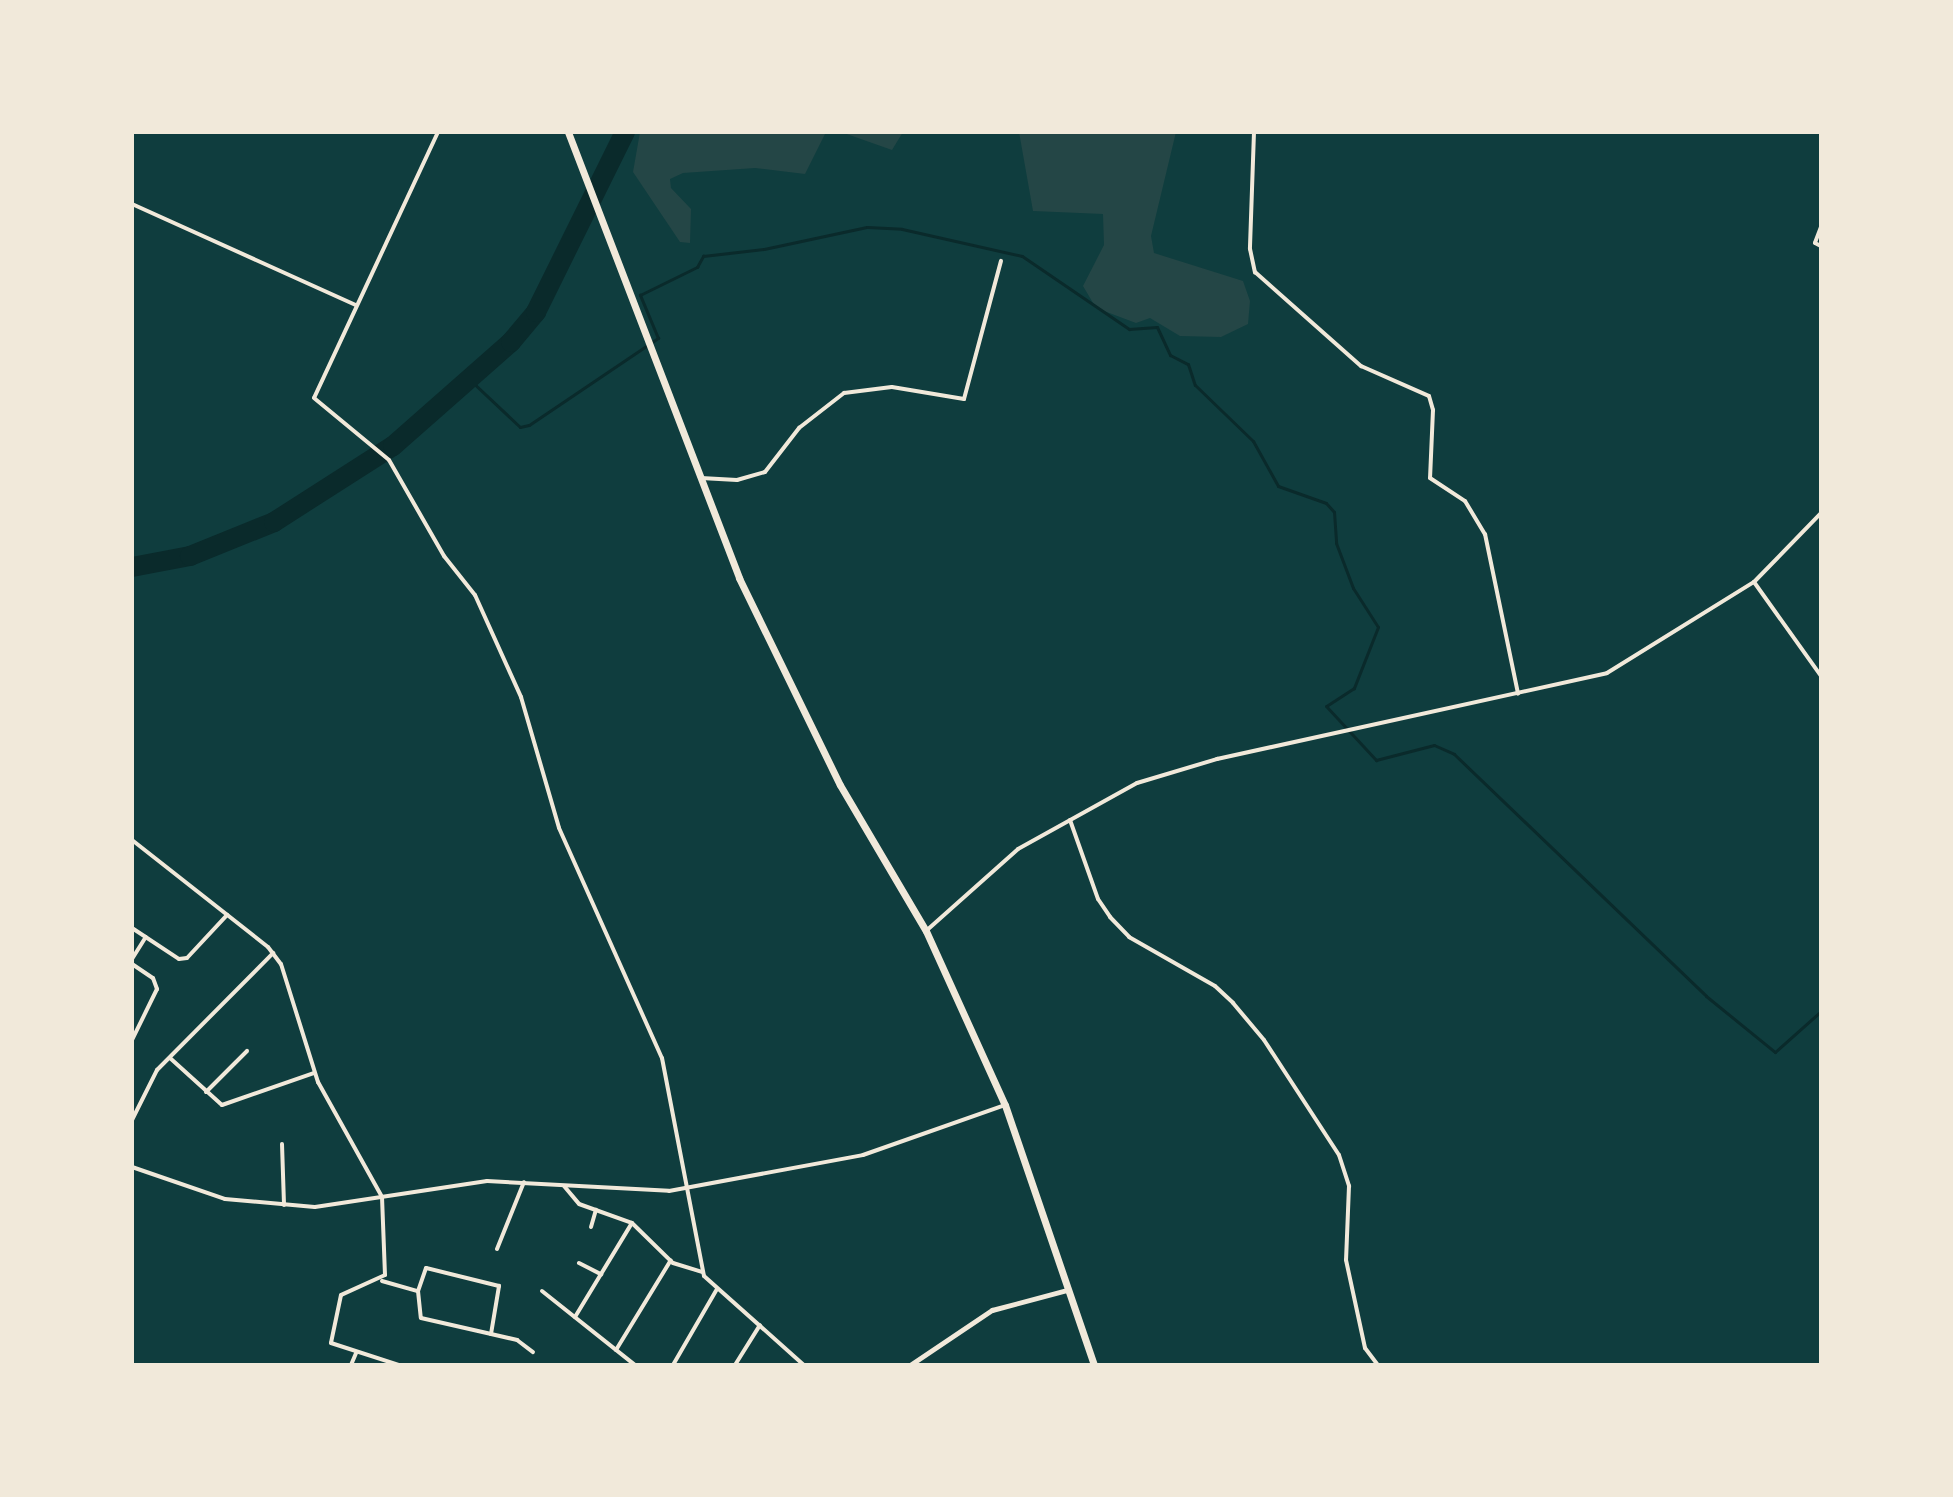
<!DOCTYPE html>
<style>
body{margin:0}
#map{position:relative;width:1953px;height:1497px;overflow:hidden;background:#0f3d3e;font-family:"PT Sans Narrow",sans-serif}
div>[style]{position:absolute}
.green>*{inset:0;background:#244646}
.stream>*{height:3px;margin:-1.5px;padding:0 1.5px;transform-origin:1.5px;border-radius:1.5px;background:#0a2a2b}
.river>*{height:20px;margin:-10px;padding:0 10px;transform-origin:10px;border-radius:10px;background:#0a2a2b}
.minor>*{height:4px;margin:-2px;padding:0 2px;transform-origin:2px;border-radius:2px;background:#f1e9da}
.tertiary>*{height:5px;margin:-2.5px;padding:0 2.5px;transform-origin:2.5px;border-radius:2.5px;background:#f1e9da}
.primary>*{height:7px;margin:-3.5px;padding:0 3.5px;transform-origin:3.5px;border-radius:3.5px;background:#f1e9da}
span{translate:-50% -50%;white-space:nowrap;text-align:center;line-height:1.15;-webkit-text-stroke:8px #f1e9da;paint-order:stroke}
.frame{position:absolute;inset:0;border:134px solid #f1e9da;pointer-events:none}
</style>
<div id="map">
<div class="green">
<div style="clip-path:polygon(640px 132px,826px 132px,805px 174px,755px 168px,683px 173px,670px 179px,671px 188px,691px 209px,690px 243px,680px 242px,633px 172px)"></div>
<div style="clip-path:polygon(841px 132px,903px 132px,892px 150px)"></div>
<div style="clip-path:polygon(1019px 132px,1176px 132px,1151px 236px,1154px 253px,1243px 281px,1250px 301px,1248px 324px,1221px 337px,1180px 336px,1150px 318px,1136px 323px,1096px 308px,1083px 286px,1104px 245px,1103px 214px,1033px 211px)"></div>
</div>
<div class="stream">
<div style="left:469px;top:379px;width:70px;rotate:43.3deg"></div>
<div style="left:520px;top:427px;width:9px;rotate:-13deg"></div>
<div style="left:529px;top:425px;width:156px;rotate:-34deg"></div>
<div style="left:658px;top:338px;width:47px;rotate:-112.7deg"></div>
<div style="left:640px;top:295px;width:64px;rotate:-26.2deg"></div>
<div style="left:697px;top:267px;width:13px;rotate:-61deg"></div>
<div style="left:703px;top:256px;width:61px;rotate:-6.5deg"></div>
<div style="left:764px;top:249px;width:105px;rotate:-12.1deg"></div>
<div style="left:867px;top:227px;width:35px;rotate:3deg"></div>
<div style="left:902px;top:229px;width:123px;rotate:12.7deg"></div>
<div style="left:1022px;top:256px;width:130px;rotate:34.3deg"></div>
<div style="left:1129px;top:329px;width:28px;rotate:-4deg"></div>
<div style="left:1157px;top:327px;width:31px;rotate:65deg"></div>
<div style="left:1170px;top:355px;width:20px;rotate:27deg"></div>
<div style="left:1188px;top:364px;width:22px;rotate:72deg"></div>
<div style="left:1195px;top:385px;width:81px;rotate:44deg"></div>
<div style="left:1253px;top:441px;width:51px;rotate:60.9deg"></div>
<div style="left:1278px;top:486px;width:51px;rotate:19.5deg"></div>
<div style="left:1326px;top:503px;width:12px;rotate:48deg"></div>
<div style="left:1334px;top:512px;width:31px;rotate:86deg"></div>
<div style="left:1336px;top:543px;width:48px;rotate:69.3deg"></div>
<div style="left:1353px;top:588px;width:46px;rotate:57.3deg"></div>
<div style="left:1378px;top:627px;width:66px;rotate:111.5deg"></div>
<div style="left:1354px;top:688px;width:33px;rotate:147deg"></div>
<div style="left:1326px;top:706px;width:74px;rotate:47.2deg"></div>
<div style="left:1376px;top:760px;width:60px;rotate:-14.5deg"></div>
<div style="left:1434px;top:745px;width:22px;rotate:24deg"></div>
<div style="left:1454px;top:754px;width:349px;rotate:43.8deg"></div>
<div style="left:1706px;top:996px;width:89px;rotate:39.1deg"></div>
<div style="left:1775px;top:1052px;width:62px;rotate:-41.7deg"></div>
</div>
<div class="river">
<div style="left:132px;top:567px;width:59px;rotate:-10.7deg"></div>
<div style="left:190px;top:556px;width:91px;rotate:-22deg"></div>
<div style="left:274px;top:522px;width:141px;rotate:-32.6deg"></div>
<div style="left:393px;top:446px;width:157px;rotate:-41.4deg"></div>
<div style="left:511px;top:342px;width:39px;rotate:-50deg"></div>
<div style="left:536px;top:312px;width:201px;rotate:-63.7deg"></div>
</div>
<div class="minor">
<div style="left:438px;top:132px;width:293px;rotate:115deg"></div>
<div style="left:314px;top:398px;width:97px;rotate:39.6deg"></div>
<div style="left:389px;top:460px;width:111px;rotate:60.2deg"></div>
<div style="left:444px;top:556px;width:50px;rotate:51.5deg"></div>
<div style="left:475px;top:595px;width:112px;rotate:65.7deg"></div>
<div style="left:521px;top:697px;width:136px;rotate:73.8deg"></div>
<div style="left:559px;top:828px;width:252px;rotate:65.9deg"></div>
<div style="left:662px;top:1058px;width:222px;rotate:79.1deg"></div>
<div style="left:704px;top:1276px;width:134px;rotate:41.7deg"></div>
<div style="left:1254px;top:132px;width:117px;rotate:92deg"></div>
<div style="left:1250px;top:249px;width:24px;rotate:78deg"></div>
<div style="left:1255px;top:272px;width:142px;rotate:41.6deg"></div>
<div style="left:1361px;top:366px;width:74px;rotate:23.8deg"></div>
<div style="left:1429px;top:396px;width:15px;rotate:74deg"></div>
<div style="left:1433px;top:410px;width:68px;rotate:92.5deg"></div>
<div style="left:1430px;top:478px;width:42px;rotate:33.3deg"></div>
<div style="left:1465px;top:501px;width:39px;rotate:59deg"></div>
<div style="left:1485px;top:534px;width:163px;rotate:78.3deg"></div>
<div style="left:132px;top:204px;width:246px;rotate:24.3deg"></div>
<div style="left:1821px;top:227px;width:17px;rotate:111deg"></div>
<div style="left:1815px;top:243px;width:7px;rotate:27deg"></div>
<div style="left:701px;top:478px;width:36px;rotate:3deg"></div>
<div style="left:737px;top:480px;width:29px;rotate:-16deg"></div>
<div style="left:765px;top:472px;width:56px;rotate:-52.3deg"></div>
<div style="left:799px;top:428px;width:57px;rotate:-37.9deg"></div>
<div style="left:844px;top:393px;width:48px;rotate:-7.1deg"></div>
<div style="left:892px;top:387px;width:73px;rotate:9.5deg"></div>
<div style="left:964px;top:399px;width:143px;rotate:-75deg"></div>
<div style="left:1754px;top:582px;width:115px;rotate:54.5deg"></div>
<div style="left:1070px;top:820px;width:84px;rotate:70.5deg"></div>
<div style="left:1098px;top:899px;width:22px;rotate:56deg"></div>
<div style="left:1110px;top:917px;width:28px;rotate:46deg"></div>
<div style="left:1129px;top:937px;width:99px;rotate:29.7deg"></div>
<div style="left:1215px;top:986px;width:25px;rotate:43deg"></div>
<div style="left:1233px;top:1003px;width:48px;rotate:50deg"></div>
<div style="left:1264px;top:1040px;width:137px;rotate:56.9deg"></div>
<div style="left:1339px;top:1155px;width:33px;rotate:72deg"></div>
<div style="left:1349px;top:1186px;width:74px;rotate:92.3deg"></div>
<div style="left:1346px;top:1260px;width:90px;rotate:77.8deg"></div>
<div style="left:1365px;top:1348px;width:21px;rotate:53deg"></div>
<div style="left:132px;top:840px;width:173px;rotate:38.2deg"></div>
<div style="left:268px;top:947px;width:21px;rotate:53deg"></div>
<div style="left:281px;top:964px;width:124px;rotate:72.6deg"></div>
<div style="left:318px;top:1082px;width:132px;rotate:60.9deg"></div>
<div style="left:382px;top:1197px;width:78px;rotate:87.8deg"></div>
<div style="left:385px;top:1275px;width:48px;rotate:155.6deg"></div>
<div style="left:341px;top:1295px;width:49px;rotate:101.8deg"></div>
<div style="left:331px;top:1343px;width:71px;rotate:17.9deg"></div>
<div style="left:132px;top:928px;width:56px;rotate:33.4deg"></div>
<div style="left:179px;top:959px;width:8px;rotate:-7deg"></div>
<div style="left:187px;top:958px;width:59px;rotate:-47.1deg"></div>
<div style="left:926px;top:931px;width:123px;rotate:-41.7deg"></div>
<div style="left:1018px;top:849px;width:136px;rotate:-29deg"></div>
<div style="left:1137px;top:783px;width:84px;rotate:-16.7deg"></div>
<div style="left:1217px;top:759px;width:399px;rotate:-12.4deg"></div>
<div style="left:1607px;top:673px;width:173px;rotate:-31.8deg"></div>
<div style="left:1754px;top:582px;width:96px;rotate:-45.8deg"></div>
<div style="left:132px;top:959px;width:26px;rotate:-58deg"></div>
<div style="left:132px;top:964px;width:25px;rotate:34deg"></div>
<div style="left:153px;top:978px;width:12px;rotate:70deg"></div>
<div style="left:157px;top:989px;width:57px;rotate:116.1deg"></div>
<div style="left:170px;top:1058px;width:70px;rotate:42.1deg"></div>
<div style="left:222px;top:1105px;width:97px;rotate:-19.2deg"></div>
<div style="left:206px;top:1092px;width:58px;rotate:-45deg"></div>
<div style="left:132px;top:1120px;width:56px;rotate:-63.4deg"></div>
<div style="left:157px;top:1070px;width:165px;rotate:-45.2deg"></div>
<div style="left:282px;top:1144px;width:61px;rotate:88.1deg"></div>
<div style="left:132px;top:1167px;width:98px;rotate:19deg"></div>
<div style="left:225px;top:1199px;width:90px;rotate:5.1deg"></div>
<div style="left:315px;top:1207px;width:174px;rotate:-8.6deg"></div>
<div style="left:487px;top:1181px;width:182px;rotate:3.1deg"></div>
<div style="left:669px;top:1191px;width:197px;rotate:-10.5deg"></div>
<div style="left:863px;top:1155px;width:151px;rotate:-19.4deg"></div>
<div style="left:564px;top:1186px;width:23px;rotate:50deg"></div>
<div style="left:579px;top:1204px;width:56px;rotate:19.7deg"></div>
<div style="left:632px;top:1223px;width:57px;rotate:44.3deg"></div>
<div style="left:673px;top:1263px;width:31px;rotate:17deg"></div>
<div style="left:591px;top:1227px;width:18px;rotate:-74deg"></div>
<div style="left:497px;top:1249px;width:72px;rotate:-68.1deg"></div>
<div style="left:579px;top:1263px;width:25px;rotate:27deg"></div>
<div style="left:382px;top:1281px;width:37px;rotate:16deg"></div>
<div style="left:542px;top:1291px;width:119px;rotate:38.5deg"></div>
<div style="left:575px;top:1317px;width:110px;rotate:-58.8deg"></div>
<div style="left:491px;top:1334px;width:49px;rotate:-80.5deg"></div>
<div style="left:499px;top:1286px;width:75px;rotate:-166.1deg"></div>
<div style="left:426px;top:1268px;width:24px;rotate:109deg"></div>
<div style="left:418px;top:1291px;width:27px;rotate:84deg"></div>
<div style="left:421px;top:1318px;width:72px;rotate:12.9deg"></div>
<div style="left:491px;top:1334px;width:27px;rotate:13deg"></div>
<div style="left:517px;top:1340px;width:20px;rotate:37deg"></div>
<div style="left:616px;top:1350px;width:105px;rotate:-58.6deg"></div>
<div style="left:351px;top:1365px;width:13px;rotate:-67deg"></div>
<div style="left:673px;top:1365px;width:88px;rotate:-59.9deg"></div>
<div style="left:735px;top:1365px;width:47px;rotate:-58deg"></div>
</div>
<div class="tertiary">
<div style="left:910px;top:1365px;width:99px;rotate:-33.9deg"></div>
<div style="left:992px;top:1310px;width:78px;rotate:-14.9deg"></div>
</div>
<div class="primary">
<div style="left:568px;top:132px;width:478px;rotate:69deg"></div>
<div style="left:739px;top:578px;width:230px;rotate:64deg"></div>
<div style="left:840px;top:785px;width:169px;rotate:59.5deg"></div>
<div style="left:926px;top:931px;width:191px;rotate:65.6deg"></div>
<div style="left:1005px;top:1105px;width:275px;rotate:71.1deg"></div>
</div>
<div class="frame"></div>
</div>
